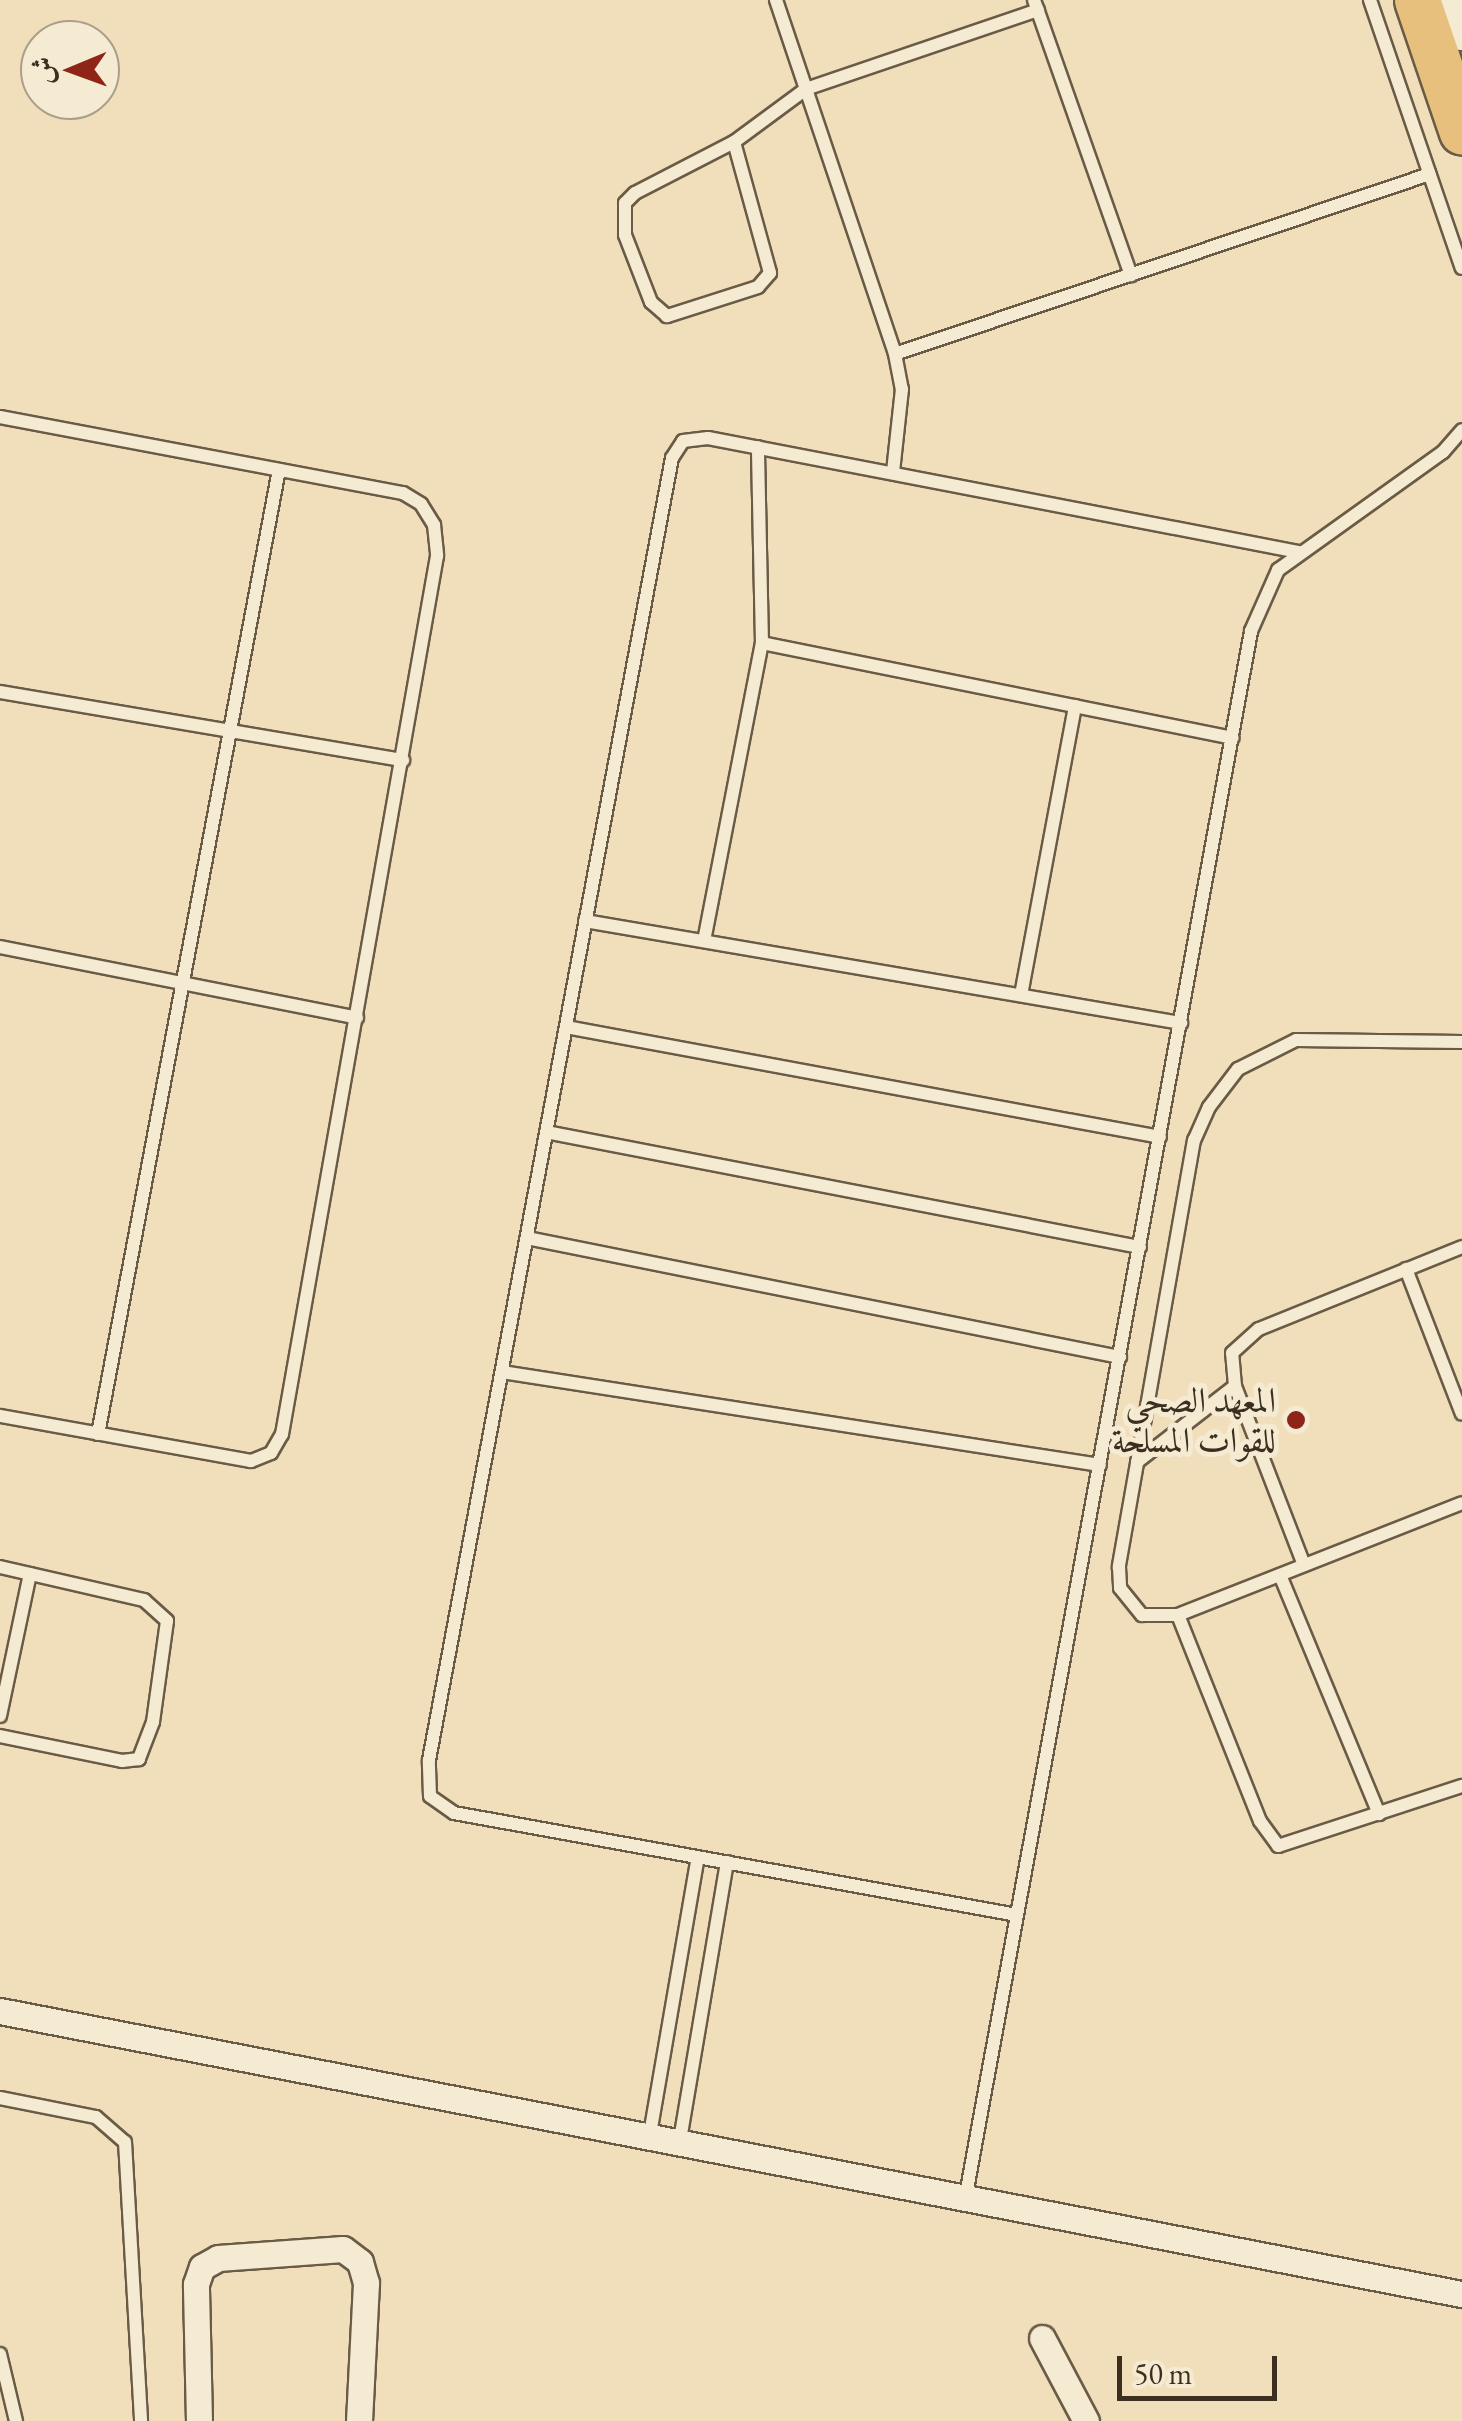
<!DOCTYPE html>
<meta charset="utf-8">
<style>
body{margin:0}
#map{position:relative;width:1462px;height:2421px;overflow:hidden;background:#f0dfba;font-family:"EB Garamond",Amiri,serif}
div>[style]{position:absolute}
.roads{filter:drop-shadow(2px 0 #6a5b46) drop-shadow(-2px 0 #6a5b46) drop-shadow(0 2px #6a5b46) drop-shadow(0 -2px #6a5b46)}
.lane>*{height:12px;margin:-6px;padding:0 6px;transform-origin:6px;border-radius:6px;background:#f5ead2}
.street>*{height:25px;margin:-12.5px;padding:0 12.5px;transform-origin:12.5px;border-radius:12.5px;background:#f5ead2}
.secondary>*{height:35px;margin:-17.5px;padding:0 17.5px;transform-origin:17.5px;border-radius:17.5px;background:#f5ead2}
.highway>*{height:45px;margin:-22.5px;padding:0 22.5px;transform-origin:22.5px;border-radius:22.5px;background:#e8c07d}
.dots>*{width:28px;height:28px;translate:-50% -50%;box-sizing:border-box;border:5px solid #f5ead2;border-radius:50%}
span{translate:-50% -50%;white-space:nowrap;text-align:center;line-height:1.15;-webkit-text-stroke:10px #f5ead2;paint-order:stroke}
.poi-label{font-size:35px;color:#3d2f20}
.right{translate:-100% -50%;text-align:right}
.north{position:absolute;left:20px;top:20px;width:100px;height:100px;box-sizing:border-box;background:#f5ead2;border:2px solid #ab9f8b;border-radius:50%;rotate:269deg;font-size:28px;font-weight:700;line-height:40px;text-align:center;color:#3d2f20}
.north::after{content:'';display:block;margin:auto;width:35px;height:45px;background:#8f2418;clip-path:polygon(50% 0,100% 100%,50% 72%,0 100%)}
.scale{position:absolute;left:1117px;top:2356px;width:160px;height:45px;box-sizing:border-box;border:5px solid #3d2f20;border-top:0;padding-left:12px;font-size:30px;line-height:35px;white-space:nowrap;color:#3d2f20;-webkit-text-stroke:8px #f5ead2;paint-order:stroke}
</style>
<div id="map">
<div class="roads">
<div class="lane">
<div style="left:776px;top:0;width:373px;rotate:71.4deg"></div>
<div style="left:895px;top:354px;width:36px;rotate:79deg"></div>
<div style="left:902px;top:389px;width:83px;rotate:96.2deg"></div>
<div style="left:1034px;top:0;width:292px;rotate:70.6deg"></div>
<div style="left:1370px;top:0;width:283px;rotate:71.1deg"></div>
<div style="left:734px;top:142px;width:136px;rotate:74.6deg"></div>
<div style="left:770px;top:273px;width:18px;rotate:131deg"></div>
<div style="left:758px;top:287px;width:96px;rotate:162.3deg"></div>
<div style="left:667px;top:316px;width:21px;rotate:-139deg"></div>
<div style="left:651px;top:302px;width:72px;rotate:-111.2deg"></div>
<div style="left:625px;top:235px;width:32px;rotate:-90deg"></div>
<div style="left:625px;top:203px;width:14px;rotate:-45deg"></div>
<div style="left:635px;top:193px;width:111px;rotate:-27.3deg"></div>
<div style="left:734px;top:142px;width:89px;rotate:-36.4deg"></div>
<div style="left:806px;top:89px;width:245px;rotate:-18.8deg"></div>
<div style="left:895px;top:354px;width:564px;rotate:-18.6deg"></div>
<div style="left:0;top:417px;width:410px;rotate:10.7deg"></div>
<div style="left:403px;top:493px;width:21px;rotate:31deg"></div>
<div style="left:421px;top:504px;width:25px;rotate:58deg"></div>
<div style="left:434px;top:525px;width:31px;rotate:84deg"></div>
<div style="left:437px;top:556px;width:892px;rotate:100.01deg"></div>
<div style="left:282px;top:1434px;width:22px;rotate:120deg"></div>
<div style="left:271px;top:1453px;width:22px;rotate:158deg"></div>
<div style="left:251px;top:1461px;width:255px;rotate:-169.8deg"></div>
<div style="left:762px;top:643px;width:480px;rotate:11.4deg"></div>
<div style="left:0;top:692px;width:409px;rotate:9.6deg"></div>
<div style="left:585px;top:921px;width:605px;rotate:9.71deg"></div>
<div style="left:704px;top:941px;width:304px;rotate:-79deg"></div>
<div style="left:762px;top:643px;width:196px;rotate:-91.2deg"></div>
<div style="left:0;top:947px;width:364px;rotate:11.2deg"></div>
<div style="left:1021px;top:995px;width:294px;rotate:-79.4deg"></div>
<div style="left:566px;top:1027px;width:604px;rotate:10.49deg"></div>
<div style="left:1462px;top:1042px;width:166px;rotate:-179.3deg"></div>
<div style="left:1296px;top:1040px;width:65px;rotate:153.4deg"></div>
<div style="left:1238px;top:1069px;width:48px;rotate:127.3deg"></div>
<div style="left:1209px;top:1107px;width:36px;rotate:114deg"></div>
<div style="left:1194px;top:1140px;width:434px;rotate:100deg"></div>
<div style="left:1119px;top:1567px;width:21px;rotate:87deg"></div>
<div style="left:1120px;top:1588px;width:35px;rotate:51deg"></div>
<div style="left:1142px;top:1615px;width:36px"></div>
<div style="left:1178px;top:1615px;width:305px;rotate:-21.5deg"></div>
<div style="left:546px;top:1132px;width:605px;rotate:10.96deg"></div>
<div style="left:527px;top:1238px;width:605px;rotate:11.35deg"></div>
<div style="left:1406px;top:1269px;width:155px;rotate:68.9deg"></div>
<div style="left:502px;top:1372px;width:605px;rotate:8.84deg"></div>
<div style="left:98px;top:1434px;width:981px;rotate:-79.37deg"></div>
<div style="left:1137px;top:1462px;width:124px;rotate:-37.8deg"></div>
<div style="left:1304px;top:1565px;width:192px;rotate:-111.1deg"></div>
<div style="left:1235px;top:1386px;width:33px;rotate:-95deg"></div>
<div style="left:1232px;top:1353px;width:36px;rotate:-42deg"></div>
<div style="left:1259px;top:1329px;width:219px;rotate:-22deg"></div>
<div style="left:0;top:1567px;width:148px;rotate:12.9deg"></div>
<div style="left:144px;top:1600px;width:31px;rotate:42deg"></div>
<div style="left:167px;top:1621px;width:102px;rotate:97.9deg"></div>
<div style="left:153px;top:1722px;width:40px;rotate:111deg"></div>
<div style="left:139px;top:1759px;width:17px;rotate:173deg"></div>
<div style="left:122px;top:1761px;width:125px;rotate:-168.4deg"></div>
<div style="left:1280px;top:1575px;width:259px;rotate:67.5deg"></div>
<div style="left:1178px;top:1615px;width:222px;rotate:68.3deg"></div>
<div style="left:1260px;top:1821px;width:31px;rotate:54deg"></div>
<div style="left:1278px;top:1846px;width:194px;rotate:-18.1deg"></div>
<div style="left:0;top:1716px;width:145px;rotate:-78.1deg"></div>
<div style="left:1017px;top:1915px;width:572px;rotate:-169.73deg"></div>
<div style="left:454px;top:1813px;width:29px;rotate:-145deg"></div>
<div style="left:430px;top:1796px;width:36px;rotate:-92deg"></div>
<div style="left:429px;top:1760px;width:1324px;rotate:-79.43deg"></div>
<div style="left:672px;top:458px;width:20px;rotate:-57deg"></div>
<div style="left:683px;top:441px;width:25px;rotate:-7deg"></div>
<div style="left:708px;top:438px;width:602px;rotate:10.92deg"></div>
<div style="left:0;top:2098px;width:98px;rotate:11.2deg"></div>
<div style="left:96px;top:2117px;width:38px;rotate:41deg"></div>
<div style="left:125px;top:2142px;width:279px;rotate:86.7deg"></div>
<div style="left:650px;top:2134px;width:281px;rotate:-80.2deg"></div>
<div style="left:680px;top:2140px;width:282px;rotate:-80.4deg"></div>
<div style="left:966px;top:2195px;width:1590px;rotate:-79.67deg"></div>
<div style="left:1251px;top:631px;width:67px;rotate:-66.1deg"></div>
<div style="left:1278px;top:570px;width:203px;rotate:-35.6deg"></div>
<div style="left:1443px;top:452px;width:29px;rotate:-49deg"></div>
<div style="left:0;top:2354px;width:69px;rotate:76.6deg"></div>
</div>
<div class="street">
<div style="left:0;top:2011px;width:1489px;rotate:10.96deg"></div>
<div style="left:1042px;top:2338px;width:94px;rotate:62.1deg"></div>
<div style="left:199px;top:2421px;width:137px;rotate:-91.3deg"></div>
<div style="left:196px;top:2284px;width:18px;rotate:-71deg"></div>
<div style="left:202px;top:2267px;width:18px;rotate:-29deg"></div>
<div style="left:218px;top:2258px;width:125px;rotate:-4.1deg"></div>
<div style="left:343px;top:2249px;width:21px;rotate:37deg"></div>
<div style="left:360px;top:2262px;width:22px;rotate:74deg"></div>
<div style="left:366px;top:2283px;width:138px;rotate:92.9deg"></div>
</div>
<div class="secondary">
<div style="left:1451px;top:0;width:34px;rotate:71deg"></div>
</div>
<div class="highway">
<div style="left:1417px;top:0;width:139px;rotate:71.2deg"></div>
</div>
</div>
<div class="dots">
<div style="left:1296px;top:1420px;background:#8f2418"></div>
</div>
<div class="poi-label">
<span class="right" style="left:1276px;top:1420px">المعهد الصحي<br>للقوات المسلحة</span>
</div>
<div class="north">ش</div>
<div class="scale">50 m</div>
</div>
